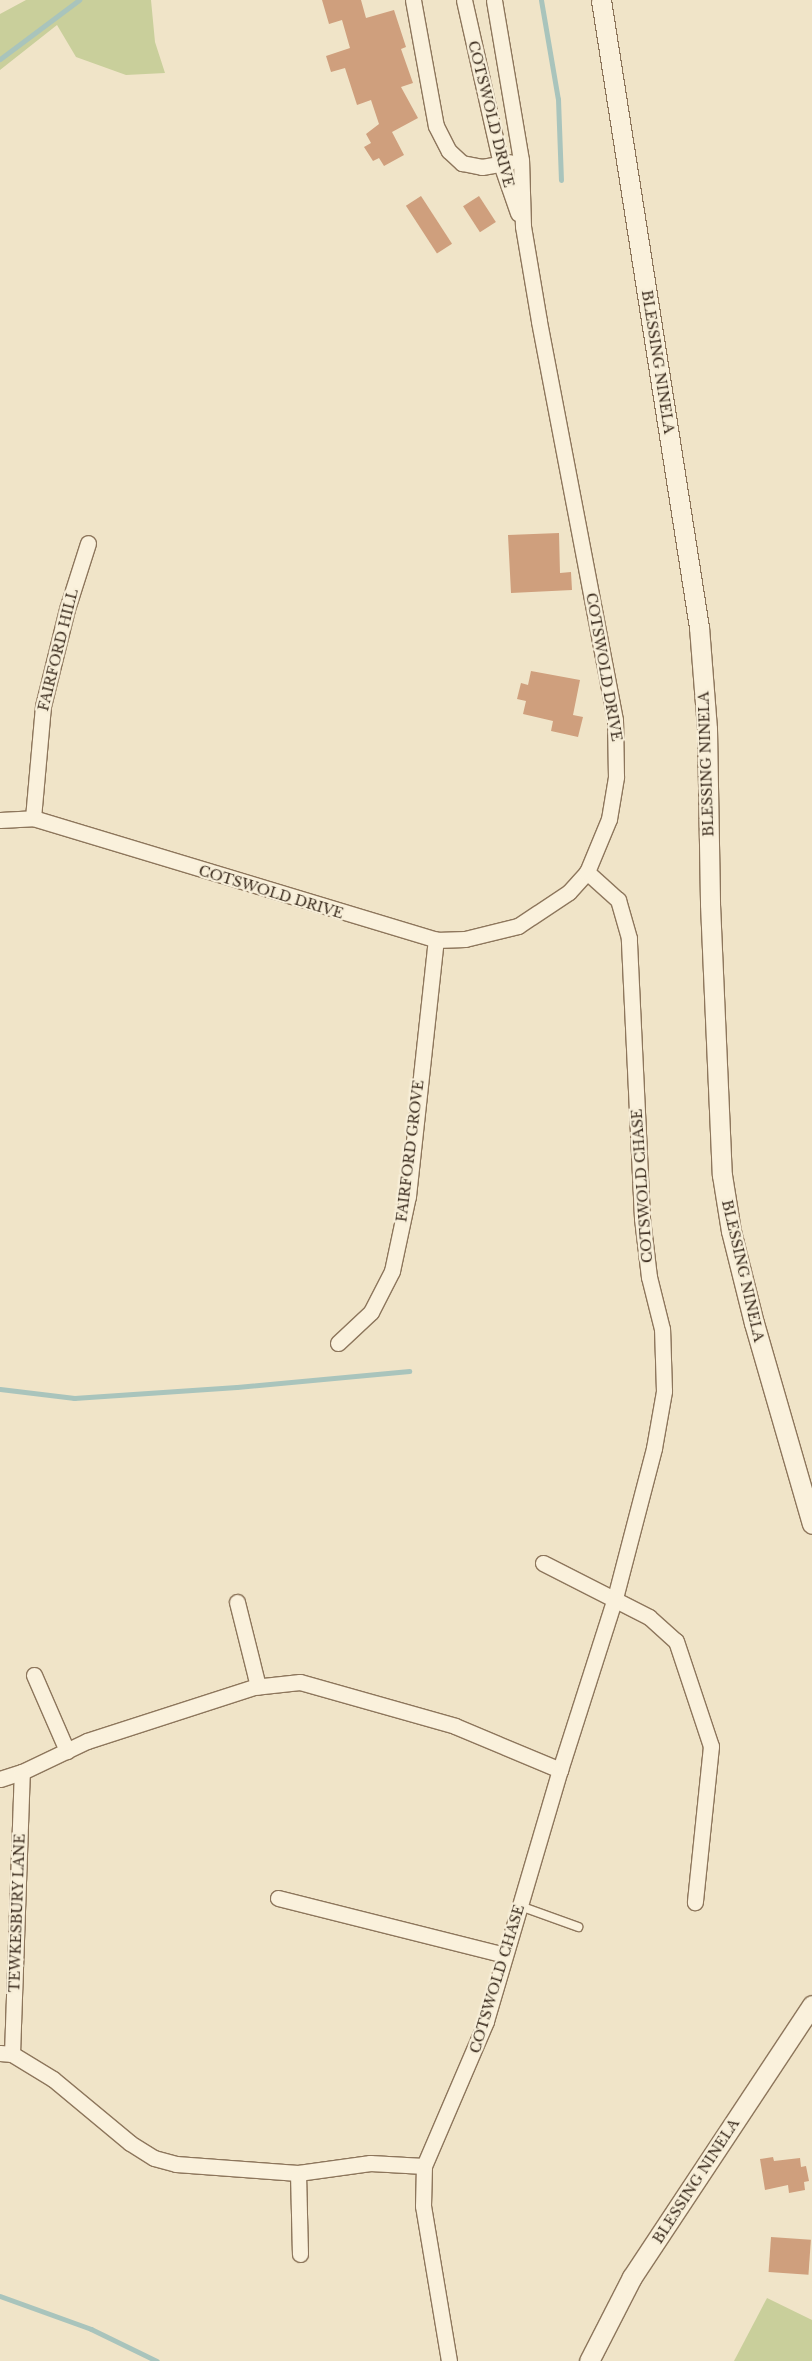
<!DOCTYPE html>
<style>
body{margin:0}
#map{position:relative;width:812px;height:2361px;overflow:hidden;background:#f0e4c8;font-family:"Libre Baskerville",serif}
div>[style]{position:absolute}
.green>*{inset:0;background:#c9cf9b}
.stream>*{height:5px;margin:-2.5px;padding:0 2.5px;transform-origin:2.5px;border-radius:2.5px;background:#a9c4bc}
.building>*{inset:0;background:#cf9f7d;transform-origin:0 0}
.roads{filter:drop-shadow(1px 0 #8d765c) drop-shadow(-1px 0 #8d765c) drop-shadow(0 1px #8d765c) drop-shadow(0 -1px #8d765c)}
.service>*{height:8px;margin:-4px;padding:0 4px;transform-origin:4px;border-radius:4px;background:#faf1dc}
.minor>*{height:15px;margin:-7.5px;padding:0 7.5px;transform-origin:7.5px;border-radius:7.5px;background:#faf1dc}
.tertiary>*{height:19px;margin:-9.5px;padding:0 9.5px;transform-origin:9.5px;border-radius:9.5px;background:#faf1dc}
span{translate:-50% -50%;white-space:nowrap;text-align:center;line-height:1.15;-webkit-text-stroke:4.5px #f7eed8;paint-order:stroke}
.street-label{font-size:14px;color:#3d2e20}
</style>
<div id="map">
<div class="green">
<div style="clip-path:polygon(26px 0,151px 0,155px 42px,165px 73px,126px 75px,76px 57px,57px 25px,0 70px,0 14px)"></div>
<div style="clip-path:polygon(767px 2298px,812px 2320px,812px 2361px,734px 2361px)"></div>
</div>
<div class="stream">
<div style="left:541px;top:0;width:100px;rotate:80.3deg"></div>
<div style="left:558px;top:99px;width:81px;rotate:87.9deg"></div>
<div style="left:0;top:59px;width:99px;rotate:-36.8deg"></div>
<div style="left:0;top:1389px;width:75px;rotate:6.9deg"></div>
<div style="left:74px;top:1398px;width:163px;rotate:-3.9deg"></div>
<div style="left:237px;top:1387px;width:173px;rotate:-5.3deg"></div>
<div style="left:0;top:2296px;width:97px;rotate:19.9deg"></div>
<div style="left:91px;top:2329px;width:73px;rotate:25.9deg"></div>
</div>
<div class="building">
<div style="clip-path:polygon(322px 0,361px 0,366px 18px,394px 10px,406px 47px,401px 49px,413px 83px,401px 87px,418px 118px,392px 132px,404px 155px,384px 166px,379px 158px,373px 161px,364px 147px,371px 143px,366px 134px,379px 124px,371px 100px,357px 105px,345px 68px,331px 72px,326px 56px,350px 48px,342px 20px,329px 24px)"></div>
<div style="left:421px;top:196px;width:57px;height:18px;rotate:57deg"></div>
<div style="left:479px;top:196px;width:31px;height:19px;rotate:57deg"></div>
<div style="clip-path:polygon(559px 533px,560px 573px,571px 572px,572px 590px,511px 593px,508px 535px)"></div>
<div style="clip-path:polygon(531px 671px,580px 680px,573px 715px,583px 717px,578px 737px,551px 731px,553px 721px,523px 714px,526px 701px,517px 699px,521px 683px,528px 685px)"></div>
<div style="clip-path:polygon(773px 2157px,774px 2161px,800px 2158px,801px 2167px,806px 2166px,809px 2181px,804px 2182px,805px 2190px,789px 2193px,788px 2185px,765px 2190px,760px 2159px)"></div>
<div style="left:771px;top:2237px;width:40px;height:35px;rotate:4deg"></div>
</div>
<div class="roads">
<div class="service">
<div style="left:520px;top:1906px;width:62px;rotate:19.9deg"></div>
</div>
<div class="minor">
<div style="left:413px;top:0;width:128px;rotate:79.7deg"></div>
<div style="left:436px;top:126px;width:28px;rotate:63deg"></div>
<div style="left:449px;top:151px;width:18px;rotate:43deg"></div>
<div style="left:462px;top:163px;width:20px;rotate:11deg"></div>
<div style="left:482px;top:167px;width:28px;rotate:-10deg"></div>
<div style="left:464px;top:0;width:168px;rotate:77.3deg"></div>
<div style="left:501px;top:164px;width:52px;rotate:70.9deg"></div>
<div style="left:33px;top:818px;width:112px;rotate:-84.9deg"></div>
<div style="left:43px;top:706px;width:100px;rotate:-76.1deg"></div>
<div style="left:67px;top:609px;width:69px;rotate:-72.3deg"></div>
<div style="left:0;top:820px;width:33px;rotate:-3deg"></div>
<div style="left:33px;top:818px;width:421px;rotate:16.8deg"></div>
<div style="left:436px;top:940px;width:29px;rotate:-2deg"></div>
<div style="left:465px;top:939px;width:55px;rotate:-13.8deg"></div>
<div style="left:518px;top:926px;width:61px;rotate:-33.7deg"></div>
<div style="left:569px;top:892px;width:27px;rotate:-48deg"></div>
<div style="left:587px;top:872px;width:57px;rotate:-67.5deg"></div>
<div style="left:609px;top:819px;width:43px;rotate:-80.5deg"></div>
<div style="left:616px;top:777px;width:57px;rotate:-91deg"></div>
<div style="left:615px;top:720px;width:406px;rotate:-100.8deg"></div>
<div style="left:539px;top:321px;width:96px;rotate:-99.6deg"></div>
<div style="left:523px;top:226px;width:66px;rotate:-91.7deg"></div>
<div style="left:521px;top:160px;width:162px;rotate:-99.6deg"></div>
<div style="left:338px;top:1343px;width:45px;rotate:-43.2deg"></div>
<div style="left:371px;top:1312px;width:46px;rotate:-62.9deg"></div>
<div style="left:392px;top:1271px;width:77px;rotate:-78deg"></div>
<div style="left:408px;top:1196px;width:258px;rotate:-83.8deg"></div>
<div style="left:543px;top:1563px;width:119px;rotate:27deg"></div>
<div style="left:649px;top:1617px;width:36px;rotate:42deg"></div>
<div style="left:676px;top:1641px;width:111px;rotate:71.6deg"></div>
<div style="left:711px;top:1746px;width:157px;rotate:95.9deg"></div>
<div style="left:237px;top:1602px;width:87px;rotate:76deg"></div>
<div style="left:34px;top:1675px;width:83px;rotate:66.5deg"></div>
<div style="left:0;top:1779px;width:23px;rotate:-18deg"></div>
<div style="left:22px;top:1772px;width:72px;rotate:-25.5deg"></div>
<div style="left:87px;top:1741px;width:176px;rotate:-17.9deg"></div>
<div style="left:254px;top:1687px;width:46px;rotate:-6.2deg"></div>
<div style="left:300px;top:1682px;width:161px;rotate:15.8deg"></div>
<div style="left:455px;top:1726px;width:114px;rotate:22.7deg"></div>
<div style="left:278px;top:1898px;width:234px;rotate:14.1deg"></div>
<div style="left:0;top:2053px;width:12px;rotate:5deg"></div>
<div style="left:12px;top:2054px;width:48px;rotate:31.4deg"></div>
<div style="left:53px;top:2079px;width:100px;rotate:39.7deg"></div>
<div style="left:130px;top:2143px;width:28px;rotate:32deg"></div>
<div style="left:154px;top:2158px;width:23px;rotate:15deg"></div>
<div style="left:176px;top:2164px;width:122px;rotate:4.2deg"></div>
<div style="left:298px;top:2173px;width:73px;rotate:-7.9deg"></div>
<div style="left:370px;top:2163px;width:54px;rotate:3.2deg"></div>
<div style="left:12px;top:2054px;width:282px;rotate:-88deg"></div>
<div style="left:298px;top:2173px;width:81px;rotate:88.6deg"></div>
<div style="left:449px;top:2361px;width:157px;rotate:-99.5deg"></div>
<div style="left:423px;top:2206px;width:40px;rotate:-88.6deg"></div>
<div style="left:424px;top:2166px;width:158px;rotate:-66.8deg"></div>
<div style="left:486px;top:2021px;width:262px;rotate:-73.6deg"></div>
<div style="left:560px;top:1770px;width:181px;rotate:-72.3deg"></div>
<div style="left:615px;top:1598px;width:155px;rotate:-75.4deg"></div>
<div style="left:654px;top:1448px;width:58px;rotate:-80deg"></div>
<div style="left:664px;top:1391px;width:62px;rotate:-91.8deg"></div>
<div style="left:662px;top:1329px;width:54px;rotate:-104deg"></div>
<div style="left:649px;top:1277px;width:59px;rotate:-96.8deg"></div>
<div style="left:642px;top:1218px;width:280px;rotate:-92.7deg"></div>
<div style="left:629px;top:938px;width:40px;rotate:-106deg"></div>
<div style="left:618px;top:900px;width:42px;rotate:-137.9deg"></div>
</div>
<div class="tertiary">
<div style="left:601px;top:0;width:635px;rotate:81.12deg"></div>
<div style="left:699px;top:627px;width:102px;rotate:85.5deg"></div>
<div style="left:707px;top:729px;width:175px;rotate:89deg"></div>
<div style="left:710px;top:904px;width:271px;rotate:87.5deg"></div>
<div style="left:722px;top:1175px;width:57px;rotate:80.9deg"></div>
<div style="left:731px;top:1231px;width:95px;rotate:76deg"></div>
<div style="left:754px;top:1323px;width:209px;rotate:73.9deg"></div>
<div style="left:589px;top:2361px;width:94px;rotate:-62.9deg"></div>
<div style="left:632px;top:2277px;width:326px;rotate:-56.5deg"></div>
</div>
</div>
<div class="street-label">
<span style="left:491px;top:114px;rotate:76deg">COTSWOLD DRIVE</span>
<span style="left:658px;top:362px;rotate:81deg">BLESSING NINELA</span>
<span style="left:58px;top:650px;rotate:-76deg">FAIRFORD HILL</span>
<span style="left:604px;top:667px;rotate:80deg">COTSWOLD DRIVE</span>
<span style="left:706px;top:764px;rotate:-92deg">BLESSING NINELA</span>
<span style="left:271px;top:892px;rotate:17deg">COTSWOLD DRIVE</span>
<span style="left:410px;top:1151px;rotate:-83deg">FAIRFORD GROVE</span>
<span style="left:642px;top:1186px;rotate:-94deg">COTSWOLD CHASE</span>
<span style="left:743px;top:1271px;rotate:77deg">BLESSING NINELA</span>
<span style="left:17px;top:1913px;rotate:-88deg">TEWKESBURY LANE</span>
<span style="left:497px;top:1979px;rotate:-73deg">COTSWOLD CHASE</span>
<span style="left:696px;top:2181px;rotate:-57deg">BLESSING NINELA</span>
</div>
</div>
